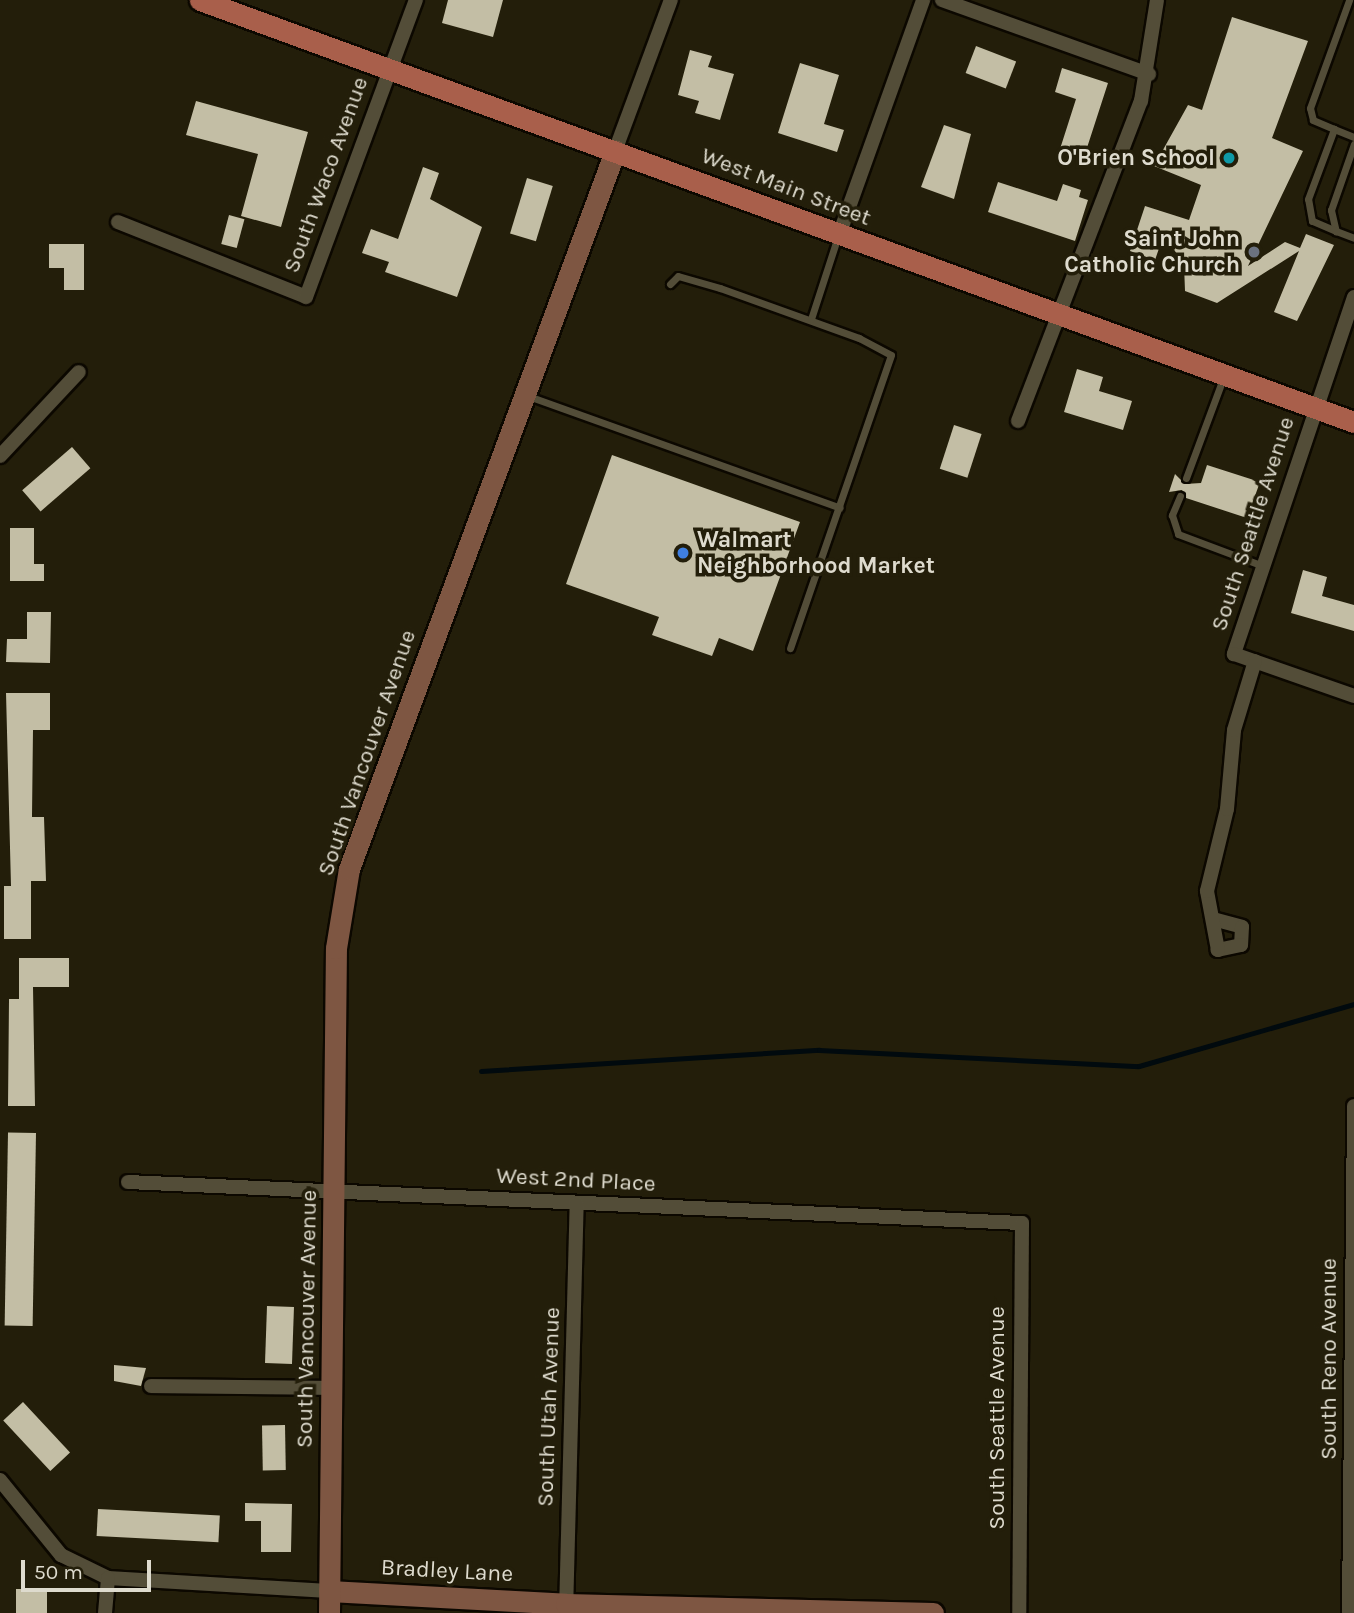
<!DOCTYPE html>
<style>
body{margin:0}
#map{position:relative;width:1354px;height:1613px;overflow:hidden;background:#231e0a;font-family:Karla,sans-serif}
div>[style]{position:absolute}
.stream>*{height:5px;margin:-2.5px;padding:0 2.5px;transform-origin:2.5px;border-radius:2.5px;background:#010a0e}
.building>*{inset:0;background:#c3bea5;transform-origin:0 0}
.roads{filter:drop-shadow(2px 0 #0c0800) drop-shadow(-2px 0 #0c0800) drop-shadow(0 2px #0c0800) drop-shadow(0 -2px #0c0800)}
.lane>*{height:7px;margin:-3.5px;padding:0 3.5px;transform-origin:3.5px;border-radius:3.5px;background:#534d38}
.street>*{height:14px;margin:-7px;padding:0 7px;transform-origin:7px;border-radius:7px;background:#534d38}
.secondary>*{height:21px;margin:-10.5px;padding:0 10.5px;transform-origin:10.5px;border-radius:10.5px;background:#7e5642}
.primary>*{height:21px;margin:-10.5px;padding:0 10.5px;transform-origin:10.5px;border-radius:10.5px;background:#a95f4b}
.dots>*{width:19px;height:19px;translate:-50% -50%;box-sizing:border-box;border:4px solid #231e0a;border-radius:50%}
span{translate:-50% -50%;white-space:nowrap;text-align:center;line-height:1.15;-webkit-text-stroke:7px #231e0a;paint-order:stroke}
.poi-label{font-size:23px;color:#dedbce;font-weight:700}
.right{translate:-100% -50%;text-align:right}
.left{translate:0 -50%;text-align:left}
.street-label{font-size:23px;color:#dedbce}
.scale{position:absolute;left:21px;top:1560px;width:130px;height:32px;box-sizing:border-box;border:4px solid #dedbce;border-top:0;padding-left:9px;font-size:21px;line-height:24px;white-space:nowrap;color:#dedbce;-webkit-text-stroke:5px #231e0a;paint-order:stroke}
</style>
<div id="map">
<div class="stream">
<div style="left:481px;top:1071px;width:339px;rotate:-3.6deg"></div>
<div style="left:819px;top:1050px;width:320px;rotate:2.9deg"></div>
<div style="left:1139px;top:1066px;width:224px;rotate:-16.1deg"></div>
</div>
<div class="building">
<div style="clip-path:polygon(448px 0,503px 0,493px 37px,442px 23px)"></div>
<div style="clip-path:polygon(1232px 17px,1308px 41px,1272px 138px,1303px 151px,1248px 266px,1285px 242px,1300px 248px,1306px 234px,1334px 245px,1297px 321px,1274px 312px,1299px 251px,1217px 303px,1185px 291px,1184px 265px,1164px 234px,1155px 260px,1130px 251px,1145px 206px,1189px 220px,1201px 185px,1154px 166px,1188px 105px,1202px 110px)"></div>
<div style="left:976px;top:46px;width:43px;height:29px;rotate:21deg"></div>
<div style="clip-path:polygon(690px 50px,712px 56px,708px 67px,734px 74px,720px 120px,695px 113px,699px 101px,678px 95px)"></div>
<div style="clip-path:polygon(800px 63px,839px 75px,824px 124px,844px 130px,837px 152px,778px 133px)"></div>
<div style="clip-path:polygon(1062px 68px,1108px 83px,1084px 157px,1060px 149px,1076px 99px,1055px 92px)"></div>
<div style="clip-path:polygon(196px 101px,308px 132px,281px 227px,241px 216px,258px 154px,186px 135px)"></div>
<div style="clip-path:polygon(944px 125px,971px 134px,954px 199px,921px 187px)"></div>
<div style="clip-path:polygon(423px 167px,439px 173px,430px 199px,482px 227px,457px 297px,385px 272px,389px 262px,362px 253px,371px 229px,398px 239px)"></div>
<div style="left:527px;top:178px;width:27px;height:58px;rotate:17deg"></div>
<div style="clip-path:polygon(998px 182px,1057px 201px,1063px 184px,1081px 190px,1079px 197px,1088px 200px,1075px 241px,988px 212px)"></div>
<div style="left:229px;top:215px;width:16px;height:30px;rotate:15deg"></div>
<div style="clip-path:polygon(49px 244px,84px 244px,84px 290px,64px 290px,64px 268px,49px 268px)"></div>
<div style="clip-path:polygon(1077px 369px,1103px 377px,1099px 391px,1132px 401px,1123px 430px,1064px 412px)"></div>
<div style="left:954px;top:425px;width:29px;height:46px;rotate:18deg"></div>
<div style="left:72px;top:447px;width:28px;height:66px;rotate:49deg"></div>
<div style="clip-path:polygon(612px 455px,800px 522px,753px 651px,719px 638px,712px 656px,652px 635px,659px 617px,566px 584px)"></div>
<div style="clip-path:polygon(1207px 465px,1260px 482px,1247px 518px,1186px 498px,1182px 490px,1169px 492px,1175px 474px,1185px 484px,1201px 483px)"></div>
<div style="clip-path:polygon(10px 528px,34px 528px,34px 564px,44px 564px,44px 581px,10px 581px)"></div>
<div style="clip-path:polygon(1303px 570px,1327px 577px,1322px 596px,1354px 605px,1354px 631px,1291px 613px)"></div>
<div style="clip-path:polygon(27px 612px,51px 612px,50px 663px,6px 662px,7px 639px,27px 639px)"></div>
<div style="clip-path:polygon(6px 693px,50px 693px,50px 730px,33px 730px,32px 817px,44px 817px,46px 881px,31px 881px,31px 939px,4px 939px,4px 886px,11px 886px)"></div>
<div style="clip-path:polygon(19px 958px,69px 958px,69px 987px,33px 987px,35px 1106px,8px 1106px,9px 999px,19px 999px)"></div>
<div style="left:36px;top:1133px;width:193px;height:28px;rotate:91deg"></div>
<div style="left:267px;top:1306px;width:27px;height:57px;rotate:2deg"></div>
<div style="clip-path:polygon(114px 1365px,146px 1368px,141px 1386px,114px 1381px)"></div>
<div style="left:23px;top:1402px;width:69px;height:27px;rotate:47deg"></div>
<div style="left:285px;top:1425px;width:45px;height:23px;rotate:89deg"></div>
<div style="clip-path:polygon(245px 1503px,292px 1504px,291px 1552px,261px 1552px,261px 1521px,245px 1521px)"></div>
<div style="left:98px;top:1509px;width:122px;height:27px;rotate:3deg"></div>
<div style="left:47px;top:1589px;width:24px;height:31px;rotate:90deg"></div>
</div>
<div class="roads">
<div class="lane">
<div style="left:1334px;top:129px;width:22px;rotate:22deg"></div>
<div style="left:1354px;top:144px;width:70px;rotate:109.2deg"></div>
<div style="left:1331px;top:210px;width:22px;rotate:77deg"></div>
<div style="left:1336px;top:231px;width:19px;rotate:21deg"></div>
<div style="left:1336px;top:231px;width:26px;rotate:-157deg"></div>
<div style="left:1312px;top:221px;width:22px;rotate:-100deg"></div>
<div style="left:1308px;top:199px;width:75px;rotate:-69.6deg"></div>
<div style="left:1334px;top:129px;width:23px;rotate:-157deg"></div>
<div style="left:1313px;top:120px;width:12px;rotate:-104deg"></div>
<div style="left:1310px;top:108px;width:115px;rotate:-70.1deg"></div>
<div style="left:670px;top:284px;width:11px;rotate:-45deg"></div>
<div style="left:678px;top:276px;width:44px;rotate:15.9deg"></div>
<div style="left:720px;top:288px;width:148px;rotate:19.8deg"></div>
<div style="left:859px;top:338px;width:36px;rotate:28deg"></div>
<div style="left:891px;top:355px;width:310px;rotate:109deg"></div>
<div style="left:811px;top:319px;width:87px;rotate:-72deg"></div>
<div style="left:528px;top:396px;width:331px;rotate:19.7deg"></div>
<div style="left:1186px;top:478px;width:109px;rotate:-69.6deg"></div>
<div style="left:1180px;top:496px;width:21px;rotate:113deg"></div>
<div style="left:1172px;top:515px;width:20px;rotate:72deg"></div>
<div style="left:1178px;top:534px;width:91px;rotate:20.6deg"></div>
</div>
<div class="street">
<div style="left:942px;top:0;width:220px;rotate:19.7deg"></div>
<div style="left:615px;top:151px;width:161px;rotate:-69.7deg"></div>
<div style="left:118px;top:222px;width:202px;rotate:21.7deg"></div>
<div style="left:306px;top:297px;width:317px;rotate:-69.7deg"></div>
<div style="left:839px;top:235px;width:250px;rotate:-70.3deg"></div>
<div style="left:1354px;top:297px;width:377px;rotate:108.6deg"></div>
<div style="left:1234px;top:654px;width:127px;rotate:19.3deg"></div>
<div style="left:1018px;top:421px;width:343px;rotate:-69deg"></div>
<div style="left:1141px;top:101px;width:102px;rotate:-81deg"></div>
<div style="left:0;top:456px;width:115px;rotate:-46.8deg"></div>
<div style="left:1213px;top:919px;width:30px;rotate:15deg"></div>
<div style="left:1242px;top:927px;width:18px;rotate:93deg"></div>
<div style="left:1241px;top:945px;width:24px;rotate:168deg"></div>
<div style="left:1218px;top:950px;width:60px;rotate:-100.6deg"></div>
<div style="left:1207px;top:891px;width:84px;rotate:-76.3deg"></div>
<div style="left:1227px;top:809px;width:79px;rotate:-84.9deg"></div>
<div style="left:1234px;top:730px;width:72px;rotate:-73.1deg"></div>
<div style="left:128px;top:1182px;width:895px;rotate:2.63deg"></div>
<div style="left:1022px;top:1223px;width:390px;rotate:90.4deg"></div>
<div style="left:151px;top:1386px;width:182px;rotate:0.6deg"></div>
<div style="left:0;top:1480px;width:97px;rotate:50.9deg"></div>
<div style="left:61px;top:1555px;width:52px;rotate:26.1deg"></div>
<div style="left:108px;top:1578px;width:221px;rotate:3.4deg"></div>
<div style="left:566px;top:1612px;width:409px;rotate:-88.5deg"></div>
<div style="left:105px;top:1613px;width:35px;rotate:-85deg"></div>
<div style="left:1349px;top:1613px;width:507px;rotate:-89.43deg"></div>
</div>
<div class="secondary">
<div style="left:329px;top:1591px;width:237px;rotate:3.1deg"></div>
<div style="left:566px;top:1604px;width:367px;rotate:1.4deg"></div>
<div style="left:329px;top:1613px;width:665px;rotate:-89.4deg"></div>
<div style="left:336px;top:948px;width:80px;rotate:-80.7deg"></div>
<div style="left:349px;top:869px;width:766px;rotate:-69.67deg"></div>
</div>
<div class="primary">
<div style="left:200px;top:0;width:1229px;rotate:20.09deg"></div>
</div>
</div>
<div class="dots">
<div style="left:1229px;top:158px;background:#0f9aa8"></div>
<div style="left:1254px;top:252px;background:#6b7280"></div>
<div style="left:683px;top:553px;background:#3f7fe0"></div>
</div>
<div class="poi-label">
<span class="right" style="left:1215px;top:158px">O'Brien School</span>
<span class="right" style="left:1240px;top:252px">Saint John<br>Catholic Church</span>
<span class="left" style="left:697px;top:553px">Walmart<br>Neighborhood Market</span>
</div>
<div class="street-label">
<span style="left:326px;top:175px;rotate:-70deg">South Waco Avenue</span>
<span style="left:786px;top:187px;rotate:21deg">West Main Street</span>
<span style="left:1253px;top:524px;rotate:-72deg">South Seattle Avenue</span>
<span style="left:367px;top:753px;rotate:-71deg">South Vancouver Avenue</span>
<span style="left:576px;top:1180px;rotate:3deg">West 2nd Place</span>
<span style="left:307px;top:1319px;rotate:-89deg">South Vancouver Avenue</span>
<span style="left:1329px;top:1359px;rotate:-90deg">South Reno Avenue</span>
<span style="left:549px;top:1407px;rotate:-88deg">South Utah Avenue</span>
<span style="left:997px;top:1418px;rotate:-90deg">South Seattle Avenue</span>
<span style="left:447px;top:1571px;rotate:3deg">Bradley Lane</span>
</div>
<div class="scale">50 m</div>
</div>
